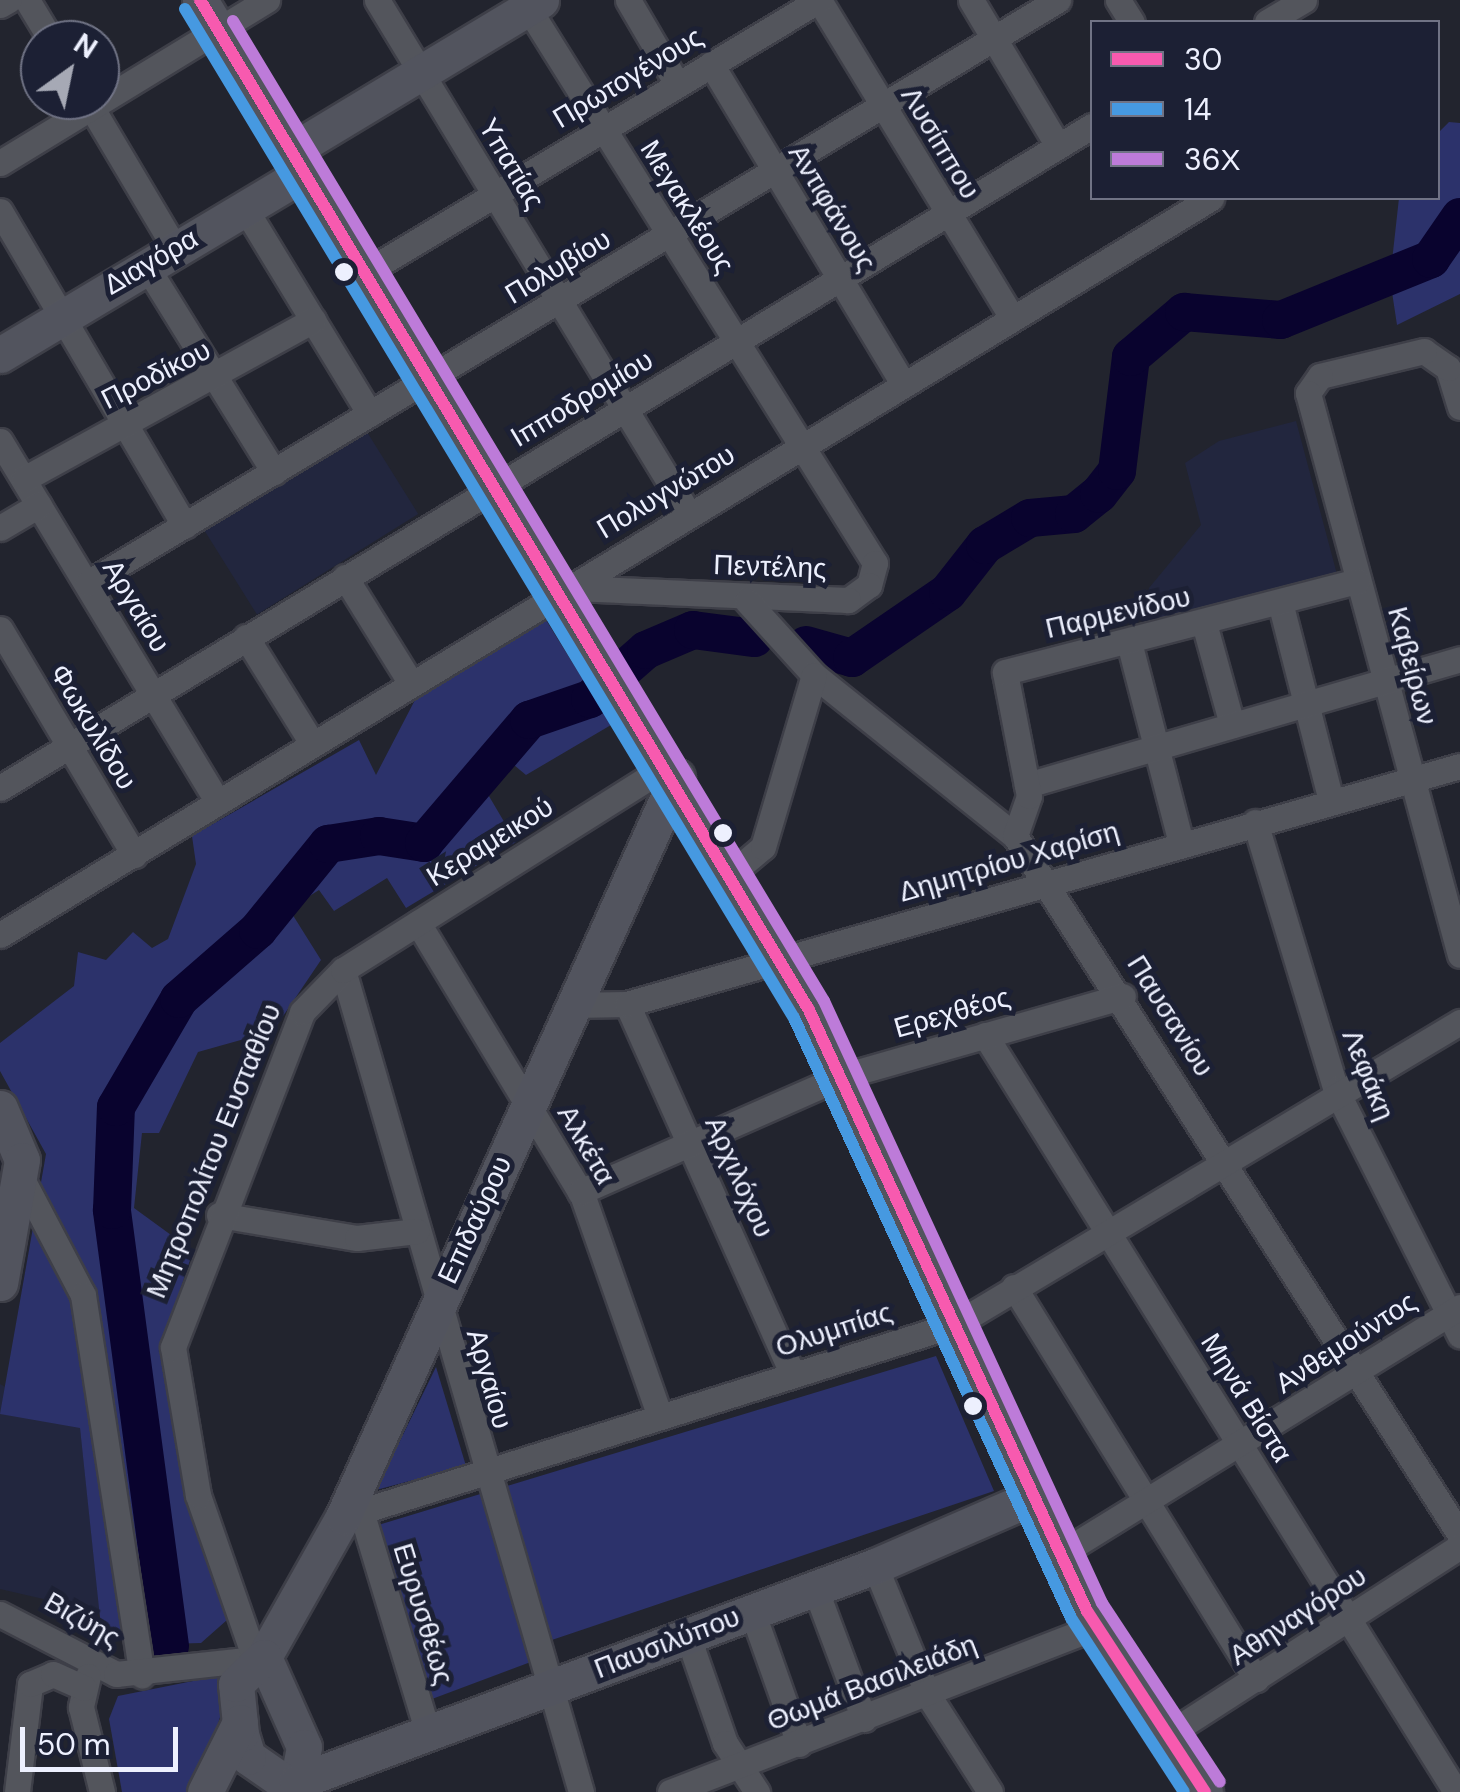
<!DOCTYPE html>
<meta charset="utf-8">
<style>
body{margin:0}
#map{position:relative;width:1460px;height:1792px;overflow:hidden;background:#22242e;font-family:"DM Sans",sans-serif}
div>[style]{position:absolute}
.built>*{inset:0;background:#22263e;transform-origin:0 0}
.green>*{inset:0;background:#2c326b}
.river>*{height:38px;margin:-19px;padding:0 19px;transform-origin:19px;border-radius:19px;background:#09032e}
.roads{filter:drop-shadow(2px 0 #3e3f48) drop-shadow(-2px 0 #3e3f48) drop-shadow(0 2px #3e3f48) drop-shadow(0 -2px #3e3f48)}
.street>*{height:25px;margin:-12.5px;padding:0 12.5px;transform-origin:12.5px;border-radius:12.5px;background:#53555c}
.secondary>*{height:35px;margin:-17.5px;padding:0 17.5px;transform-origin:17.5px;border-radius:17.5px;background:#52545e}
.bus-1>*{height:12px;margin:-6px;padding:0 6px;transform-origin:6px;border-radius:6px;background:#f75aaf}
.bus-2>*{height:12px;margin:-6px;padding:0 6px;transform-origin:6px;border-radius:6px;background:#4699e1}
.bus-3>*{height:12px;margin:-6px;padding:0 6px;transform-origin:6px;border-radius:6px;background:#bd7bd9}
.dots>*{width:28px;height:28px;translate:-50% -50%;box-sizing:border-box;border:5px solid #1c2034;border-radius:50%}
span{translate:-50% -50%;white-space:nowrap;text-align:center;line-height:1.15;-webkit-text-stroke:10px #1c2034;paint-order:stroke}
.street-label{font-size:28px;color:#edf0fe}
.legend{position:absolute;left:1090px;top:20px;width:350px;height:180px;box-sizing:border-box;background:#1c2034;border:2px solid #707385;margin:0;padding:12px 18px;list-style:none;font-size:30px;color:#edf0fe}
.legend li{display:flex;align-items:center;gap:20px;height:50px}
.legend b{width:50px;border:2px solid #707385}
.north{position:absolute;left:20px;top:20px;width:100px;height:100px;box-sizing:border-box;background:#1c2034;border:2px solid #707385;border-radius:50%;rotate:33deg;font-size:28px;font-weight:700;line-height:40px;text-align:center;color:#edf0fe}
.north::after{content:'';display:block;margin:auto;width:35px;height:45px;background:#a6a9b5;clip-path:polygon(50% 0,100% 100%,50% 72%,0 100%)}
.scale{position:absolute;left:20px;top:1727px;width:158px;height:45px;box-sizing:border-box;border:5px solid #edf0fe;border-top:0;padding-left:12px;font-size:30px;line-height:35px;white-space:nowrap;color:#edf0fe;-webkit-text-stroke:8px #1c2034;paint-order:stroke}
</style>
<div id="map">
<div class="built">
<div style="clip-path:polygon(1296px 421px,1338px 578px,1156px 626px,1149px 588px,1201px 525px,1185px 463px,1219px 441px)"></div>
<div style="left:362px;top:424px;width:106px;height:190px;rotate:58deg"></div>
<div style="clip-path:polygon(0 1384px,80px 1427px,100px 1612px,0 1589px)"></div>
</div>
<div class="green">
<div style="clip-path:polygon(1449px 122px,1460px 123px,1460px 294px,1397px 325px,1390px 279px,1399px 198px,1438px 198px,1438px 133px)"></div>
<div style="clip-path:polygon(546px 620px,611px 725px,526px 775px,514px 765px,483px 786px,516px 842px,406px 908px,387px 878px,334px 911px,319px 890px,289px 909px,321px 960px,273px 1031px,198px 1052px,159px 1133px,142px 1133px,134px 1208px,193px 1251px,169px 1324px,227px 1620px,201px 1643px,132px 1645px,101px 1627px,80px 1428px,0 1414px,46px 1154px,0 1071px,0 1043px,74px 986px,78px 952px,106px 960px,133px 932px,152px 948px,168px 939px,196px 864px,192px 836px,359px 740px,376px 775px,416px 698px)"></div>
<div style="clip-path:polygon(936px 1356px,994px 1491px,534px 1646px,536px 1660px,424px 1702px,375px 1526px)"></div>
<div style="clip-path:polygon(436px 1367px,466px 1466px,376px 1490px)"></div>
<div style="clip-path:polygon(233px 1673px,198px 1792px,122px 1792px,109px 1719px,118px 1696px)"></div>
</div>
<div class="river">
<div style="left:806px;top:645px;width:48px;rotate:15.8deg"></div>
<div style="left:852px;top:658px;width:116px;rotate:-34.5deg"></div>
<div style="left:948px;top:592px;width:60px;rotate:-51.8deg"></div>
<div style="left:985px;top:545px;width:52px;rotate:-31deg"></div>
<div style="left:1030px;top:518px;width:44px;rotate:-5.2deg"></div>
<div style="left:1074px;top:514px;width:32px;rotate:-39deg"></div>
<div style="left:1099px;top:494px;width:29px;rotate:-52deg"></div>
<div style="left:1117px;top:471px;width:115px;rotate:-83deg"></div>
<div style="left:1131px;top:357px;width:70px;rotate:-40.3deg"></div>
<div style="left:1184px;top:312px;width:97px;rotate:4.7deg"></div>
<div style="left:1281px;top:320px;width:162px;rotate:-22.1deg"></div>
<div style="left:1431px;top:259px;width:51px;rotate:-55.4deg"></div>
<div style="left:170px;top:1646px;width:440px;rotate:-97.6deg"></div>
<div style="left:112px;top:1210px;width:103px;rotate:-87.8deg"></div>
<div style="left:116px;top:1107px;width:125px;rotate:-59.7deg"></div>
<div style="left:179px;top:999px;width:105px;rotate:-41.1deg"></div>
<div style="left:258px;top:930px;width:111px;rotate:-50.9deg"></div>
<div style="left:328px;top:844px;width:52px;rotate:-8.9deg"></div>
<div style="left:379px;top:836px;width:46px;rotate:8.8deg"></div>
<div style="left:424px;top:843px;width:162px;rotate:-49.5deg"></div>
<div style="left:529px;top:720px;width:65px;rotate:-19deg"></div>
<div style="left:590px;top:699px;width:74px;rotate:-41.2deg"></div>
<div style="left:646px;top:650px;width:51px;rotate:-23.1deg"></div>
<div style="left:693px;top:630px;width:62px;rotate:7.5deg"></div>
</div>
<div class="roads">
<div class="street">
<div style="left:27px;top:0;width:47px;rotate:59deg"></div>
<div style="left:377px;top:0;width:600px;rotate:58.77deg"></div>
<div style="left:523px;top:0;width:664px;rotate:57.99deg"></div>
<div style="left:875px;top:563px;width:23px;rotate:105deg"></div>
<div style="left:869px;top:585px;width:26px;rotate:144deg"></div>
<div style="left:848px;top:600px;width:277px;rotate:-177.5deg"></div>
<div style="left:628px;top:0;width:97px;rotate:59.7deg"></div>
<div style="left:819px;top:0;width:370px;rotate:58.7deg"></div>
<div style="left:971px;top:0;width:170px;rotate:59.2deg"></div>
<div style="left:1118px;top:0;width:26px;rotate:58deg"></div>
<div style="left:0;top:5px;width:10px;rotate:-29deg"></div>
<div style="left:1267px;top:22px;width:43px;rotate:-30.7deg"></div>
<div style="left:711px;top:64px;width:372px;rotate:59deg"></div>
<div style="left:87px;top:100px;width:172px;rotate:59.3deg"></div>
<div style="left:0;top:163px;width:313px;rotate:-31.4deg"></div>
<div style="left:244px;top:207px;width:242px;rotate:58.7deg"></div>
<div style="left:0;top:211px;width:365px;rotate:59.6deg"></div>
<div style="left:145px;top:264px;width:245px;rotate:58.2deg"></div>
<div style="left:366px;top:272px;width:528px;rotate:-30.98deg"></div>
<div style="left:1460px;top:407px;width:41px;rotate:-107.1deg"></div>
<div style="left:1448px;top:368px;width:29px;rotate:-145deg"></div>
<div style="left:1424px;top:351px;width:107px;rotate:166.5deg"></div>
<div style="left:1320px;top:376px;width:21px;rotate:125deg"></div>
<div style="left:1308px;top:393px;width:582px;rotate:74.87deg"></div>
<div style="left:0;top:441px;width:422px;rotate:58.9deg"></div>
<div style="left:24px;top:479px;width:330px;rotate:-28.8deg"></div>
<div style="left:0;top:528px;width:45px;rotate:-30.5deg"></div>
<div style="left:345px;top:577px;width:123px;rotate:58.2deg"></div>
<div style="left:88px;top:583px;width:1132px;rotate:-31.01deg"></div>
<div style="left:747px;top:601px;width:100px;rotate:47.8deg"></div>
<div style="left:814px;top:675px;width:258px;rotate:38.7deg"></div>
<div style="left:1015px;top:836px;width:829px;rotate:57.52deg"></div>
<div style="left:1280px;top:602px;width:204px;rotate:75.6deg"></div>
<div style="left:1204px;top:623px;width:106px;rotate:74.6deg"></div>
<div style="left:0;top:629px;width:263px;rotate:59.3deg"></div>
<div style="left:246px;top:637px;width:125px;rotate:58.1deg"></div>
<div style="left:1129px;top:642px;width:208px;rotate:75.5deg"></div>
<div style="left:1027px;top:785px;width:451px;rotate:-16.2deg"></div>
<div style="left:0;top:788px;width:1277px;rotate:-31.23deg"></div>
<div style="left:1255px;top:822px;width:280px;rotate:73.2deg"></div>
<div style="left:1336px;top:1090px;width:275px;rotate:63.2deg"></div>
<div style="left:1015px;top:836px;width:42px;rotate:-70.7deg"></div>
<div style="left:1029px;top:796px;width:126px;rotate:-101deg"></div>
<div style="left:1005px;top:672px;width:364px;rotate:-14.5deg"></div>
<div style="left:732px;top:873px;width:40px;rotate:-40deg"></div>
<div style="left:763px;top:847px;width:179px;rotate:-73.5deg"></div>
<div style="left:418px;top:923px;width:320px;rotate:58.9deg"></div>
<div style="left:583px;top:1197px;width:233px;rotate:70.7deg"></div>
<div style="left:0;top:935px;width:1418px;rotate:-31.32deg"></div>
<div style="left:343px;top:970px;width:856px;rotate:73.85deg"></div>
<div style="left:627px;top:1004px;width:406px;rotate:65.9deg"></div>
<div style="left:573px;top:1005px;width:54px;rotate:-1.1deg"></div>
<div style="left:627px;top:1004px;width:866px;rotate:-15.95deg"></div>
<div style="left:985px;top:1035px;width:892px;rotate:58.11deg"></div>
<div style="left:21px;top:1177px;width:133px;rotate:62.3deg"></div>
<div style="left:83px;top:1295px;width:385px;rotate:81.2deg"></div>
<div style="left:580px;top:1192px;width:287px;rotate:-23.8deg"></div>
<div style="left:843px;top:1076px;width:291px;rotate:-15.9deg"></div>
<div style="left:219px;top:1215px;width:140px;rotate:9.5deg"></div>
<div style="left:357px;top:1238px;width:60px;rotate:-6.7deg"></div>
<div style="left:1014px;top:1287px;width:461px;rotate:58.3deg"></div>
<div style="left:361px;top:1511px;width:232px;rotate:73.2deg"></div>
<div style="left:343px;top:1517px;width:643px;rotate:-17.48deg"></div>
<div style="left:956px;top:1324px;width:588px;rotate:-30.93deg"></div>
<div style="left:1060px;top:1554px;width:470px;rotate:-31.7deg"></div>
<div style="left:875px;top:1566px;width:139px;rotate:67.7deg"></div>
<div style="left:928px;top:1695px;width:115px;rotate:57.4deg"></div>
<div style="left:815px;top:1588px;width:140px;rotate:69.5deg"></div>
<div style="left:752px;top:1611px;width:141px;rotate:70.5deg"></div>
<div style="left:0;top:1614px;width:131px;rotate:27.3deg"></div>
<div style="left:116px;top:1674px;width:140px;rotate:-6.2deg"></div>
<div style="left:255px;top:1659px;width:174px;rotate:-109.2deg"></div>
<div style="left:198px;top:1495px;width:150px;rotate:-99.6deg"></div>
<div style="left:173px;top:1347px;width:359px;rotate:-68.9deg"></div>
<div style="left:302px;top:1012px;width:59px;rotate:-45.7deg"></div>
<div style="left:343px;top:970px;width:385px;rotate:-32.2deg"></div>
<div style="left:687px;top:1634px;width:115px;rotate:70.8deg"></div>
<div style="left:725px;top:1743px;width:59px;rotate:56.9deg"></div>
<div style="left:88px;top:1676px;width:32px;rotate:103deg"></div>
<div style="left:81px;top:1707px;width:88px;rotate:76.1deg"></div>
<div style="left:1167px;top:1735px;width:349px;rotate:-32.8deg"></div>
<div style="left:17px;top:1792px;width:109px;rotate:-83.1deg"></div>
<div style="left:30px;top:1684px;width:25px;rotate:-23deg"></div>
<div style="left:53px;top:1674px;width:34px;rotate:24deg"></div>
<div style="left:670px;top:1792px;width:457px;rotate:-21.2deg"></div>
</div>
<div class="secondary">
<div style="left:200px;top:0;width:1179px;rotate:58.91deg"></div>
<div style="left:809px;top:1010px;width:662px;rotate:65.18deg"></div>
<div style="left:1087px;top:1611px;width:216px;rotate:56.9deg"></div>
<div style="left:291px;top:151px;width:292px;rotate:-31.1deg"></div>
<div style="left:0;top:355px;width:354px;rotate:-30.9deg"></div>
<div style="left:0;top:1108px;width:56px;rotate:67.1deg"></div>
<div style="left:22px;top:1160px;width:125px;rotate:100.1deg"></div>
<div style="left:264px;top:1657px;width:161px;rotate:-60.6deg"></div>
<div style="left:343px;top:1517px;width:812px;rotate:-65.71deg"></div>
<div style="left:264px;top:1657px;width:98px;rotate:66deg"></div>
<div style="left:304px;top:1747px;width:36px;rotate:101deg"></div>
<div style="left:297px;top:1782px;width:10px;rotate:169deg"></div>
<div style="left:287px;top:1784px;width:47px;rotate:-145.3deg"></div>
<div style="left:248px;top:1757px;width:24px;rotate:-107deg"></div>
<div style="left:241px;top:1734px;width:50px;rotate:-95.7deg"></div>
<div style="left:236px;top:1684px;width:39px;rotate:-44deg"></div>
<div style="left:297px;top:1782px;width:617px;rotate:-20.49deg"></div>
<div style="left:875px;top:1566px;width:173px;rotate:-23.5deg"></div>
<div style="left:205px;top:1792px;width:78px;rotate:-63.4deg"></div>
</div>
</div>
<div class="bus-1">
<div style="left:200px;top:0;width:1179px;rotate:58.91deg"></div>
<div style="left:809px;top:1010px;width:662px;rotate:65.18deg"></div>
<div style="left:1087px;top:1611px;width:216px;rotate:56.9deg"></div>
</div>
<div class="bus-2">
<div style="left:185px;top:9px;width:1179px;rotate:58.89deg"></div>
<div style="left:794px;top:1018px;width:661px;rotate:65.22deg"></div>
<div style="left:1071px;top:1618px;width:207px;rotate:57deg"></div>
</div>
<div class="bus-3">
<div style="left:233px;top:21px;width:1144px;rotate:58.91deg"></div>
<div style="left:824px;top:1001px;width:663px;rotate:65.21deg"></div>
<div style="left:1102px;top:1603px;width:214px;rotate:56.6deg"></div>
</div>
<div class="dots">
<div style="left:344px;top:272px;background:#edf0fe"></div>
<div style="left:723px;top:833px;background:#edf0fe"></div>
<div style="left:973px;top:1406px;background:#edf0fe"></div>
</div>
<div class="street-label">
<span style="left:628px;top:78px;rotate:-31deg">Πρωτογένους</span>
<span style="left:940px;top:143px;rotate:59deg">Λυσίππου</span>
<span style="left:511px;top:164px;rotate:59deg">Υπατίας</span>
<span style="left:687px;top:207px;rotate:58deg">Μεγακλέους</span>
<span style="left:832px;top:208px;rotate:59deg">Αντιφάνους</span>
<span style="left:151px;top:262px;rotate:-30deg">Διαγόρα</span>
<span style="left:558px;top:267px;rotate:-31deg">Πολυβίου</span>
<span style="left:156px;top:375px;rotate:-27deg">Προδίκου</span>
<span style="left:582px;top:399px;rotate:-31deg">Ιπποδρομίου</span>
<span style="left:666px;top:492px;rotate:-31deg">Πολυγνώτου</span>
<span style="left:770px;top:567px;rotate:2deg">Πεντέλης</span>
<span style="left:136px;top:606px;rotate:59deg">Αργαίου</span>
<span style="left:1118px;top:613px;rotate:-13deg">Παρμενίδου</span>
<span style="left:1412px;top:666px;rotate:75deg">Καβείρων</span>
<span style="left:93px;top:727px;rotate:59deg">Φωκυλίδου</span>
<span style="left:490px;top:842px;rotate:-32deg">Κεραμεικού</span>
<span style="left:1009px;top:862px;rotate:-16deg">Δημητρίου Χαρίση</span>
<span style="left:952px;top:1013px;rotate:-16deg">Ερεχθέος</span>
<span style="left:1170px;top:1016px;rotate:58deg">Παυσανίου</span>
<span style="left:1368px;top:1075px;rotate:68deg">Λεφάκη</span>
<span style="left:586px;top:1145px;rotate:60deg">Αλκέτα</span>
<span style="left:214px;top:1151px;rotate:-68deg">Μητροπολίτου Ευσταθίου</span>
<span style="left:739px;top:1177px;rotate:66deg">Αρχιλόχου</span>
<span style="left:475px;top:1220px;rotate:-65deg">Επιδαύρου</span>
<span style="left:834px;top:1330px;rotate:-18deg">Ολυμπίας</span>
<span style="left:1346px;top:1343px;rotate:-33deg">Ανθεμούντος</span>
<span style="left:489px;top:1379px;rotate:74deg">Αργαίου</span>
<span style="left:1246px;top:1398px;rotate:58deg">Μηνά Βίστα</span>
<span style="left:423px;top:1614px;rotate:73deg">Ευρυσθέως</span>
<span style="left:1298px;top:1616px;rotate:-33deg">Αθηναγόρου</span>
<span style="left:82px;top:1620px;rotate:30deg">Βιζύης</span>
<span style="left:667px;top:1643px;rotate:-21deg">Παυσιλύπου</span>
<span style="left:872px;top:1683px;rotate:-21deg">Θωμά Βασιλειάδη</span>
</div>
<ul class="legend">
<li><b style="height:12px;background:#f75aaf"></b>30</li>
<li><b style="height:12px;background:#4699e1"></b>14</li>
<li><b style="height:12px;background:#bd7bd9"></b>36Χ</li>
</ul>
<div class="north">N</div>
<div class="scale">50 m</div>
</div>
